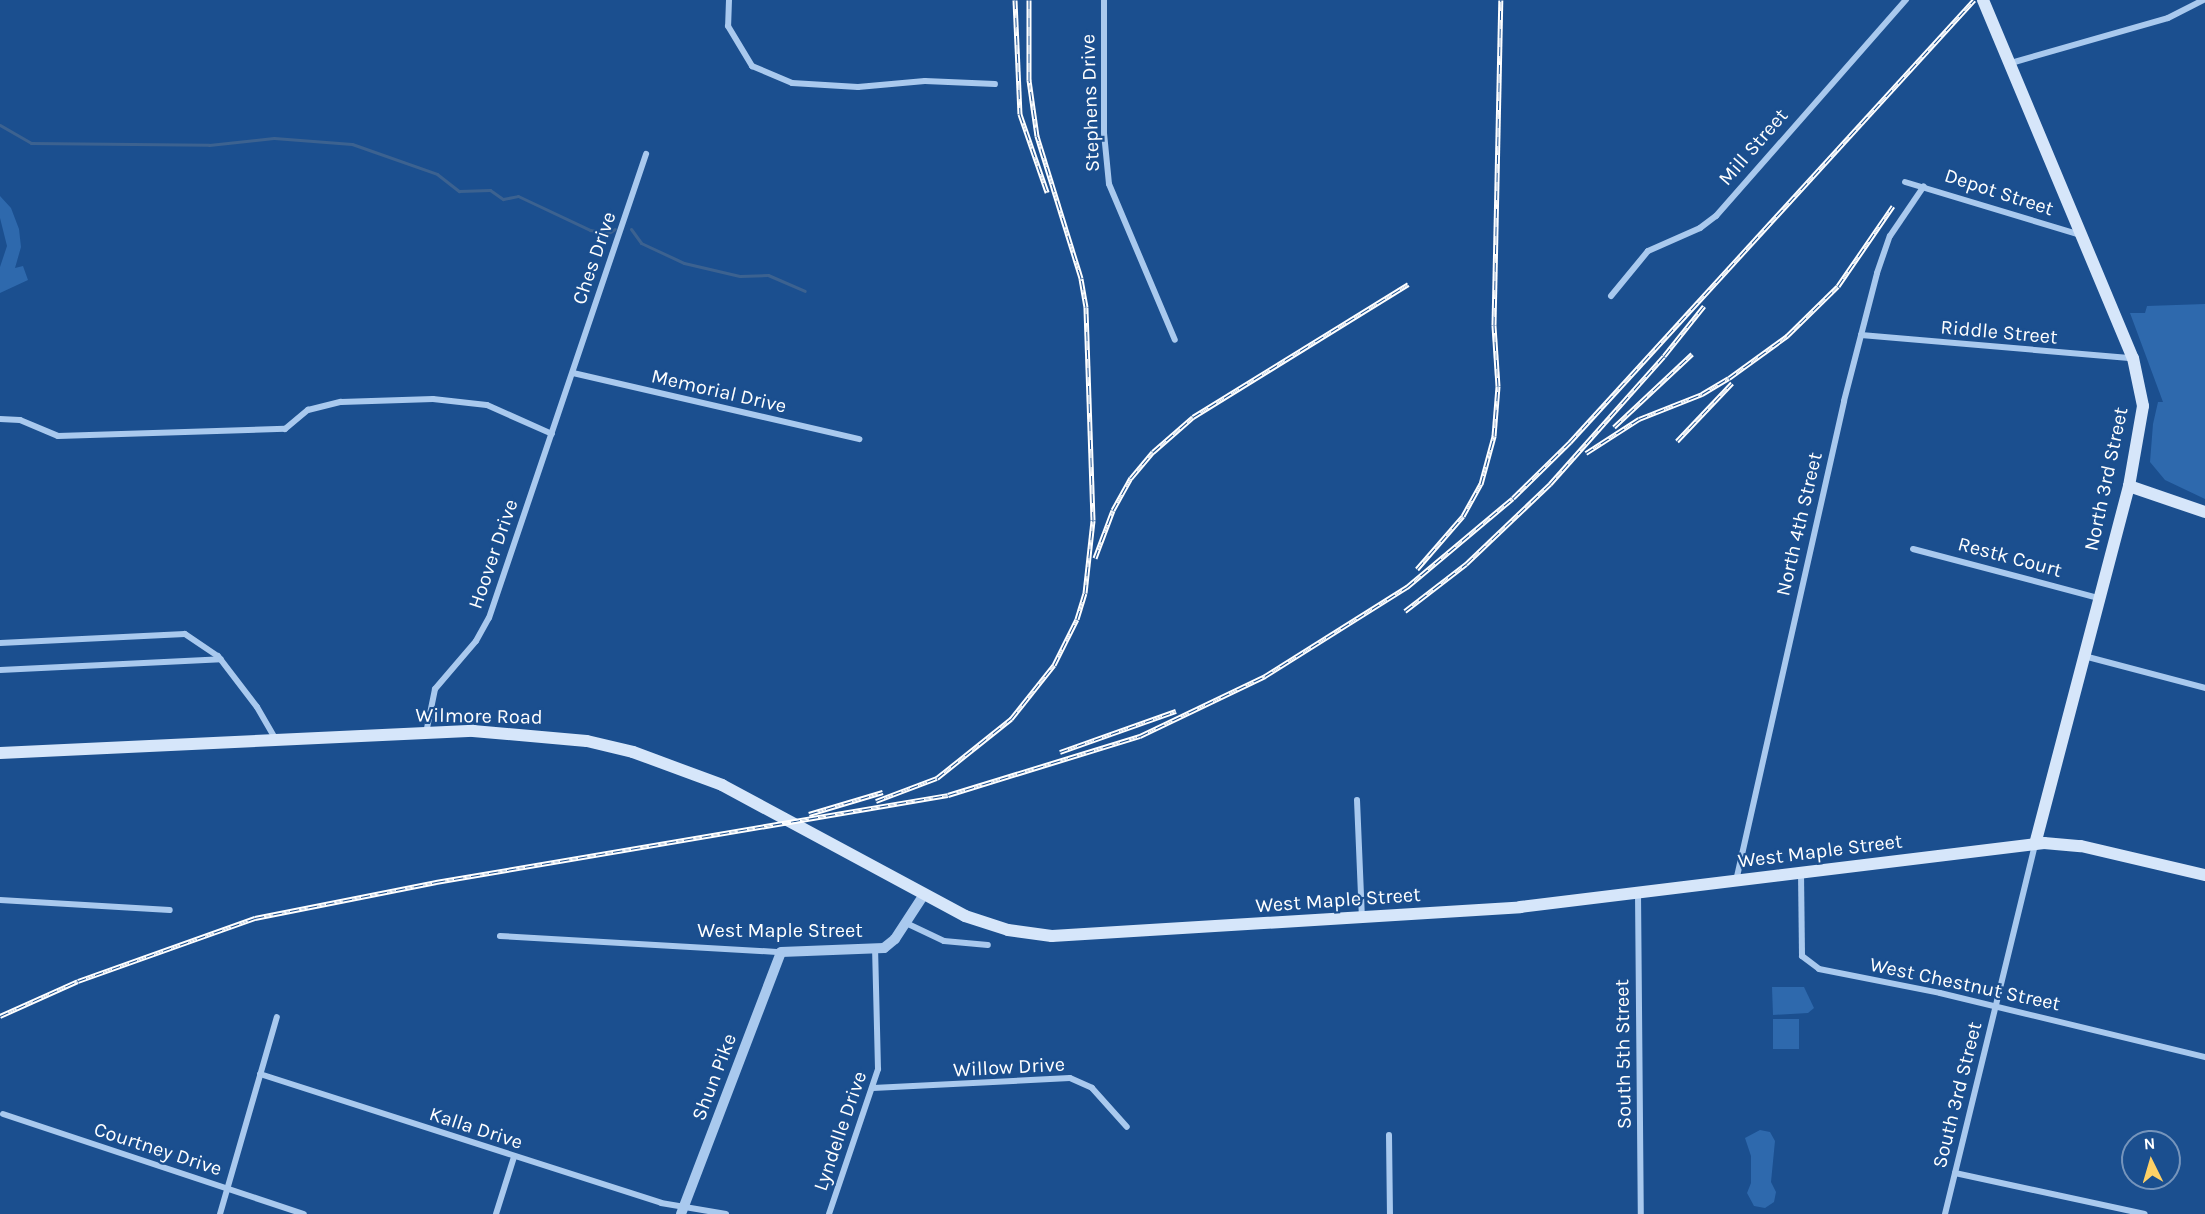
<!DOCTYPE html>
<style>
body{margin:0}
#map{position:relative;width:2205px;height:1214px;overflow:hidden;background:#1b4f8f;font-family:Karla,sans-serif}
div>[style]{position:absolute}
.green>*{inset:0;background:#2e69ad;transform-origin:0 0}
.stream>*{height:3px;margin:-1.5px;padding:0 1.5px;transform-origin:1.5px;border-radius:1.5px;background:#3c6290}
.minor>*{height:6px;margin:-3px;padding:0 3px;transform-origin:3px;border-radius:3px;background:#a9c9ee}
.tertiary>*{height:10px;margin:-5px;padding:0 5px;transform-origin:5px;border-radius:5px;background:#a9c9ee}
.secondary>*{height:12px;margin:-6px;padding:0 6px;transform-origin:6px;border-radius:6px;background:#d6e6fa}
.rail>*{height:5px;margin-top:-2.5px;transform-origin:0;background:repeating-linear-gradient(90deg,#1b4f8f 0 9px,#fff 0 18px);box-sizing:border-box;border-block:2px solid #fff}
span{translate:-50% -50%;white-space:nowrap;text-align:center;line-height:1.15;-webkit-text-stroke:4.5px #1b4f8f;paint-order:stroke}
.street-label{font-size:20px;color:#fff}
.north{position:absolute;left:2121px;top:1130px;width:60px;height:60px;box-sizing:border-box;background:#1b4f8f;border:2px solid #7695bc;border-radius:50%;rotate:355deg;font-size:16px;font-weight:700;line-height:24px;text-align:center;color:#fff}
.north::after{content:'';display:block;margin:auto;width:21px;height:27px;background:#ffd166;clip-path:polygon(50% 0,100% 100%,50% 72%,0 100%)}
</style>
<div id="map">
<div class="green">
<div style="clip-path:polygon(0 196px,11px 208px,19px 229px,21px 247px,15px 268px,23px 266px,28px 280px,0 293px,0 267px,7px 246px,0 218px)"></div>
<div style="clip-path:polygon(2205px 304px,2205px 499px,2165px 480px,2150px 462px,2153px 424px,2158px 402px,2163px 402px,2130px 313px,2145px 313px,2147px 306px)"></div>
<div style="clip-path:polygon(1772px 987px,1804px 987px,1814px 1008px,1808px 1013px,1773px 1015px)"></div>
<div style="left:1799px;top:1019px;width:30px;height:26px;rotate:90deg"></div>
<div style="clip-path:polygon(1760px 1130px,1770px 1132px,1775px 1141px,1771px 1182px,1776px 1192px,1774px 1202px,1765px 1208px,1754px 1206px,1747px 1193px,1751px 1183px,1751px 1156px,1745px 1138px)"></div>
</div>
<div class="stream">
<div style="left:0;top:125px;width:36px;rotate:30deg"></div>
<div style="left:31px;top:143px;width:178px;rotate:0.6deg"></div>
<div style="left:209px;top:145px;width:65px;rotate:-6.1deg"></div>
<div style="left:274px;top:138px;width:78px;rotate:4.4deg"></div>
<div style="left:352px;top:144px;width:90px;rotate:19.4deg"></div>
<div style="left:437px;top:174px;width:28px;rotate:38deg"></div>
<div style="left:459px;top:191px;width:31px;rotate:-2deg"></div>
<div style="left:490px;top:190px;width:16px;rotate:35deg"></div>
<div style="left:503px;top:199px;width:15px;rotate:-11deg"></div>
<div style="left:518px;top:196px;width:80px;rotate:25.3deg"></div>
<div style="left:590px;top:230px;width:19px;rotate:9deg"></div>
<div style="left:609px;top:233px;width:7px;rotate:-34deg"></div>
<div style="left:631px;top:229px;width:17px;rotate:54deg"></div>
<div style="left:641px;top:243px;width:47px;rotate:24.9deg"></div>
<div style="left:684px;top:263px;width:57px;rotate:13.1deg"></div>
<div style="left:740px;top:276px;width:28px;rotate:-2deg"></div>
<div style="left:768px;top:275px;width:40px;rotate:23.4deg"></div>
</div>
<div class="minor">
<div style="left:729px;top:0;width:26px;rotate:92deg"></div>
<div style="left:728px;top:26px;width:47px;rotate:59deg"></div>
<div style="left:752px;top:66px;width:43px;rotate:23deg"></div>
<div style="left:792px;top:83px;width:66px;rotate:3.5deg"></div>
<div style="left:858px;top:87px;width:67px;rotate:-5.1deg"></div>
<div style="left:925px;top:81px;width:70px;rotate:2.5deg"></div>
<div style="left:1104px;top:0;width:133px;rotate:90deg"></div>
<div style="left:1104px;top:133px;width:51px;rotate:84.4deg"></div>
<div style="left:1109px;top:184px;width:169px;rotate:67.1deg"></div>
<div style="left:2011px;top:63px;width:163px;rotate:-16deg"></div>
<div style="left:2168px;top:18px;width:39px;rotate:-27deg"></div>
<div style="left:1905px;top:182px;width:183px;rotate:16.8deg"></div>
<div style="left:1611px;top:296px;width:58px;rotate:-50.6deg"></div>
<div style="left:1648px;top:251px;width:57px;rotate:-23.9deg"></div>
<div style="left:1700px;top:228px;width:20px;rotate:-37deg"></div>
<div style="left:1716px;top:216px;width:288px;rotate:-48.7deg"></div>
<div style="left:1861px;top:335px;width:272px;rotate:4.9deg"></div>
<div style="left:573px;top:373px;width:294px;rotate:13deg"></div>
<div style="left:0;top:419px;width:20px;rotate:3deg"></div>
<div style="left:20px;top:420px;width:41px;rotate:22.8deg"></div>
<div style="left:58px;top:436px;width:227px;rotate:-1.8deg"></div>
<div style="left:285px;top:429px;width:30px;rotate:-40deg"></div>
<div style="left:308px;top:410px;width:34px;rotate:-14deg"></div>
<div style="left:341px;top:402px;width:92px;rotate:-1.9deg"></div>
<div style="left:433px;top:399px;width:54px;rotate:6.3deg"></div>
<div style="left:487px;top:405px;width:71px;rotate:24deg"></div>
<div style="left:1913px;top:549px;width:191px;rotate:14.8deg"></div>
<div style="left:0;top:643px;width:185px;rotate:-2.8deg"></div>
<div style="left:185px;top:634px;width:40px;rotate:34deg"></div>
<div style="left:218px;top:656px;width:64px;rotate:52.6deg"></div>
<div style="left:257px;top:707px;width:39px;rotate:60deg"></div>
<div style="left:2084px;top:656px;width:125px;rotate:14.8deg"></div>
<div style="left:0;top:670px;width:221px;rotate:-2.8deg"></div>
<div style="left:426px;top:733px;width:45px;rotate:-78.4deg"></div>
<div style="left:435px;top:689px;width:63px;rotate:-49.5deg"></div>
<div style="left:476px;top:641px;width:26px;rotate:-61deg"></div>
<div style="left:489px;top:618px;width:490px;rotate:-71.3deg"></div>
<div style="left:1357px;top:800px;width:119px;rotate:87.6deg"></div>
<div style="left:1801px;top:873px;width:83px;rotate:89.3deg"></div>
<div style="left:1802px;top:956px;width:21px;rotate:37deg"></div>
<div style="left:1819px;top:969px;width:123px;rotate:11.2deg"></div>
<div style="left:1940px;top:993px;width:273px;rotate:13.6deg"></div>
<div style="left:1736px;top:881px;width:492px;rotate:-77.3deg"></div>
<div style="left:1844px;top:401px;width:132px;rotate:-75.5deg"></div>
<div style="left:1877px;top:273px;width:39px;rotate:-71deg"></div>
<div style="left:1890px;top:236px;width:60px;rotate:-55.8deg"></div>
<div style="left:1638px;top:893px;width:321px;rotate:89.5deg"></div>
<div style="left:0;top:900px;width:170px;rotate:3.4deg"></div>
<div style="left:906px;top:923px;width:42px;rotate:25.3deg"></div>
<div style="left:944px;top:941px;width:44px;rotate:5.2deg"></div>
<div style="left:500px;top:936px;width:281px;rotate:3.3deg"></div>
<div style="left:260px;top:1074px;width:421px;rotate:17.8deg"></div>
<div style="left:661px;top:1203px;width:66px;rotate:9.6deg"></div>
<div style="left:873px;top:1088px;width:197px;rotate:-2.9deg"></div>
<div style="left:1070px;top:1078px;width:24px;rotate:24deg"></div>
<div style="left:1092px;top:1088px;width:52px;rotate:48.1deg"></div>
<div style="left:3px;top:1114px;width:317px;rotate:18.4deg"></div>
<div style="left:1389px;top:1135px;width:79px;rotate:89.3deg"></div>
<div style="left:1955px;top:1173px;width:194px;rotate:12.2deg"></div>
<div style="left:220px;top:1214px;width:205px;rotate:-73.9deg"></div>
<div style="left:496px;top:1214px;width:60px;rotate:-72.5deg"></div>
<div style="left:829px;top:1214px;width:153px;rotate:-71.3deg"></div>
<div style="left:878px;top:1069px;width:119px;rotate:-91.4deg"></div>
<div style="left:1945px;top:1214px;width:380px;rotate:-76.3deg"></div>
</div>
<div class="tertiary">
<div style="left:681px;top:1214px;width:280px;rotate:-69.1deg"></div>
<div style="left:781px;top:952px;width:103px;rotate:-2.2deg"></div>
<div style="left:884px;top:948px;width:14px;rotate:-39deg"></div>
<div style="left:895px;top:939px;width:51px;rotate:-56.9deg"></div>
</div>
<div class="secondary">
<div style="left:1983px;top:0;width:388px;rotate:67.3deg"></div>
<div style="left:2133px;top:358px;width:49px;rotate:78.2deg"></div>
<div style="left:2143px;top:406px;width:81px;rotate:99.9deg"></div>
<div style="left:2129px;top:486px;width:370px;rotate:104.7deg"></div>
<div style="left:2129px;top:486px;width:80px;rotate:18.9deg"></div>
<div style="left:0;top:753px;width:474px;rotate:-2.7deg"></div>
<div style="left:473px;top:731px;width:114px;rotate:5deg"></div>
<div style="left:587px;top:741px;width:47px;rotate:13.4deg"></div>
<div style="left:633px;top:752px;width:95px;rotate:20.3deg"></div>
<div style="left:722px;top:785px;width:276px;rotate:28.3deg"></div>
<div style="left:965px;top:916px;width:45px;rotate:18deg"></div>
<div style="left:1008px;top:930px;width:44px;rotate:7.8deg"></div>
<div style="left:1052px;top:936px;width:469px;rotate:-3.5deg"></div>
<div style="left:1520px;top:907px;width:528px;rotate:-6.96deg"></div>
<div style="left:2044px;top:843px;width:37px;rotate:5deg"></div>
<div style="left:2081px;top:846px;width:127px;rotate:13.2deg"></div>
</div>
<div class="rail">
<div style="left:1015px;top:0;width:114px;rotate:87.5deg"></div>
<div style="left:1020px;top:114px;width:83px;rotate:70.9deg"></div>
<div style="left:1614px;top:427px;width:107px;rotate:-43.1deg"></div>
<div style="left:1677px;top:441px;width:80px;rotate:-46.5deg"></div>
<div style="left:1586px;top:453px;width:63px;rotate:-32.7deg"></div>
<div style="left:1639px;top:419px;width:68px;rotate:-21.6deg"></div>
<div style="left:1702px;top:394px;width:31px;rotate:-31deg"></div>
<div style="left:1729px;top:378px;width:72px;rotate:-35.9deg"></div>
<div style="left:1787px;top:336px;width:71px;rotate:-44.4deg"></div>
<div style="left:1838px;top:286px;width:97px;rotate:-55.5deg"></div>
<div style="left:1095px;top:558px;width:51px;rotate:-69.4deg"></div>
<div style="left:1113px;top:510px;width:37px;rotate:-61deg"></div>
<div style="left:1131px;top:478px;width:34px;rotate:-50deg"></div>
<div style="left:1153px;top:452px;width:53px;rotate:-41.2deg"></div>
<div style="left:1193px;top:417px;width:253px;rotate:-31.7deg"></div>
<div style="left:1417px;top:569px;width:70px;rotate:-49deg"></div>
<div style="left:1463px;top:516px;width:37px;rotate:-61deg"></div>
<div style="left:1481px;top:484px;width:50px;rotate:-74.8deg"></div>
<div style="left:1494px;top:436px;width:50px;rotate:-85.4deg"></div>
<div style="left:1498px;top:386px;width:61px;rotate:-93.8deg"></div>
<div style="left:1494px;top:325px;width:325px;rotate:-88.8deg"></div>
<div style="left:1405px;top:611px;width:77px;rotate:-37.6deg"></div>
<div style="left:1466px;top:564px;width:116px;rotate:-43.6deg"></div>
<div style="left:1550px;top:484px;width:171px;rotate:-48.3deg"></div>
<div style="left:1664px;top:356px;width:64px;rotate:-51.3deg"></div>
<div style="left:1060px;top:752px;width:123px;rotate:-19.5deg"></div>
<div style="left:876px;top:801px;width:65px;rotate:-20.7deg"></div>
<div style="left:937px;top:778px;width:95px;rotate:-38.6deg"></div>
<div style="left:1011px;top:719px;width:69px;rotate:-51.5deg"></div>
<div style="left:1054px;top:665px;width:51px;rotate:-63.4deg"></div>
<div style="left:1077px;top:619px;width:27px;rotate:-73deg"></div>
<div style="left:1085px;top:593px;width:73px;rotate:-83.7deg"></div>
<div style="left:1093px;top:520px;width:213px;rotate:-91.9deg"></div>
<div style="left:1086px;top:307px;width:29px;rotate:-100deg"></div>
<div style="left:1081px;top:278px;width:149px;rotate:-107.2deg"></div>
<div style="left:1037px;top:136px;width:57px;rotate:-98.1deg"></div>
<div style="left:1029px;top:80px;width:80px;rotate:-90deg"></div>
<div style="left:809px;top:814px;width:77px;rotate:-16.6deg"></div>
<div style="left:0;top:1016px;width:85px;rotate:-24.2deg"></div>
<div style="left:78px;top:981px;width:188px;rotate:-19.6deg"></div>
<div style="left:255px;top:918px;width:185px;rotate:-11.2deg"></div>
<div style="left:436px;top:882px;width:519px;rotate:-9.64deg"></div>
<div style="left:948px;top:795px;width:201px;rotate:-17.1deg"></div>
<div style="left:1140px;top:736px;width:139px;rotate:-25.6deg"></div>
<div style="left:1265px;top:676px;width:168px;rotate:-32.1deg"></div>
<div style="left:1407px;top:587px;width:138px;rotate:-40deg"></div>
<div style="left:1513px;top:498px;width:80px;rotate:-44.5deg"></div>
<div style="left:1570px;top:442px;width:599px;rotate:-47.57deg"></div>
</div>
<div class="street-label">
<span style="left:1090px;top:103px;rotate:-92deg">Stephens Drive</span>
<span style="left:1753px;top:147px;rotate:-49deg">Mill Street</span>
<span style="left:1999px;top:192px;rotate:18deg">Depot Street</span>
<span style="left:594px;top:258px;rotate:-71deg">Ches Drive</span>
<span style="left:1999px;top:332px;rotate:5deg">Riddle Street</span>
<span style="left:719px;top:391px;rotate:13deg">Memorial Drive</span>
<span style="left:2106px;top:479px;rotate:-78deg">North 3rd Street</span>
<span style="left:1799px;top:524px;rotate:-77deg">North 4th Street</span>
<span style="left:493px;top:554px;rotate:-71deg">Hoover Drive</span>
<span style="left:2010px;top:557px;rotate:15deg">Restk Court</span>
<span style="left:479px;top:716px;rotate:1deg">Wilmore Road</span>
<span style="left:1820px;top:851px;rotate:-7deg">West Maple Street</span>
<span style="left:1338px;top:900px;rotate:-4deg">West Maple Street</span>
<span style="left:780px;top:930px">West Maple Street</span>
<span style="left:1965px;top:984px;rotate:12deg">West Chestnut Street</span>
<span style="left:1623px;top:1054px;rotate:-91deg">South 5th Street</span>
<span style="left:1009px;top:1067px;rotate:-3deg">Willow Drive</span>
<span style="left:714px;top:1077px;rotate:-69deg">Shun Pike</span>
<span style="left:1957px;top:1095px;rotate:-76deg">South 3rd Street</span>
<span style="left:476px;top:1128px;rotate:18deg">Kalla Drive</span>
<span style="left:840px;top:1131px;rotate:-71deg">Lyndelle Drive</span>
<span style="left:158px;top:1149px;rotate:18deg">Courtney Drive</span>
</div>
<div class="north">N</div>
</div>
